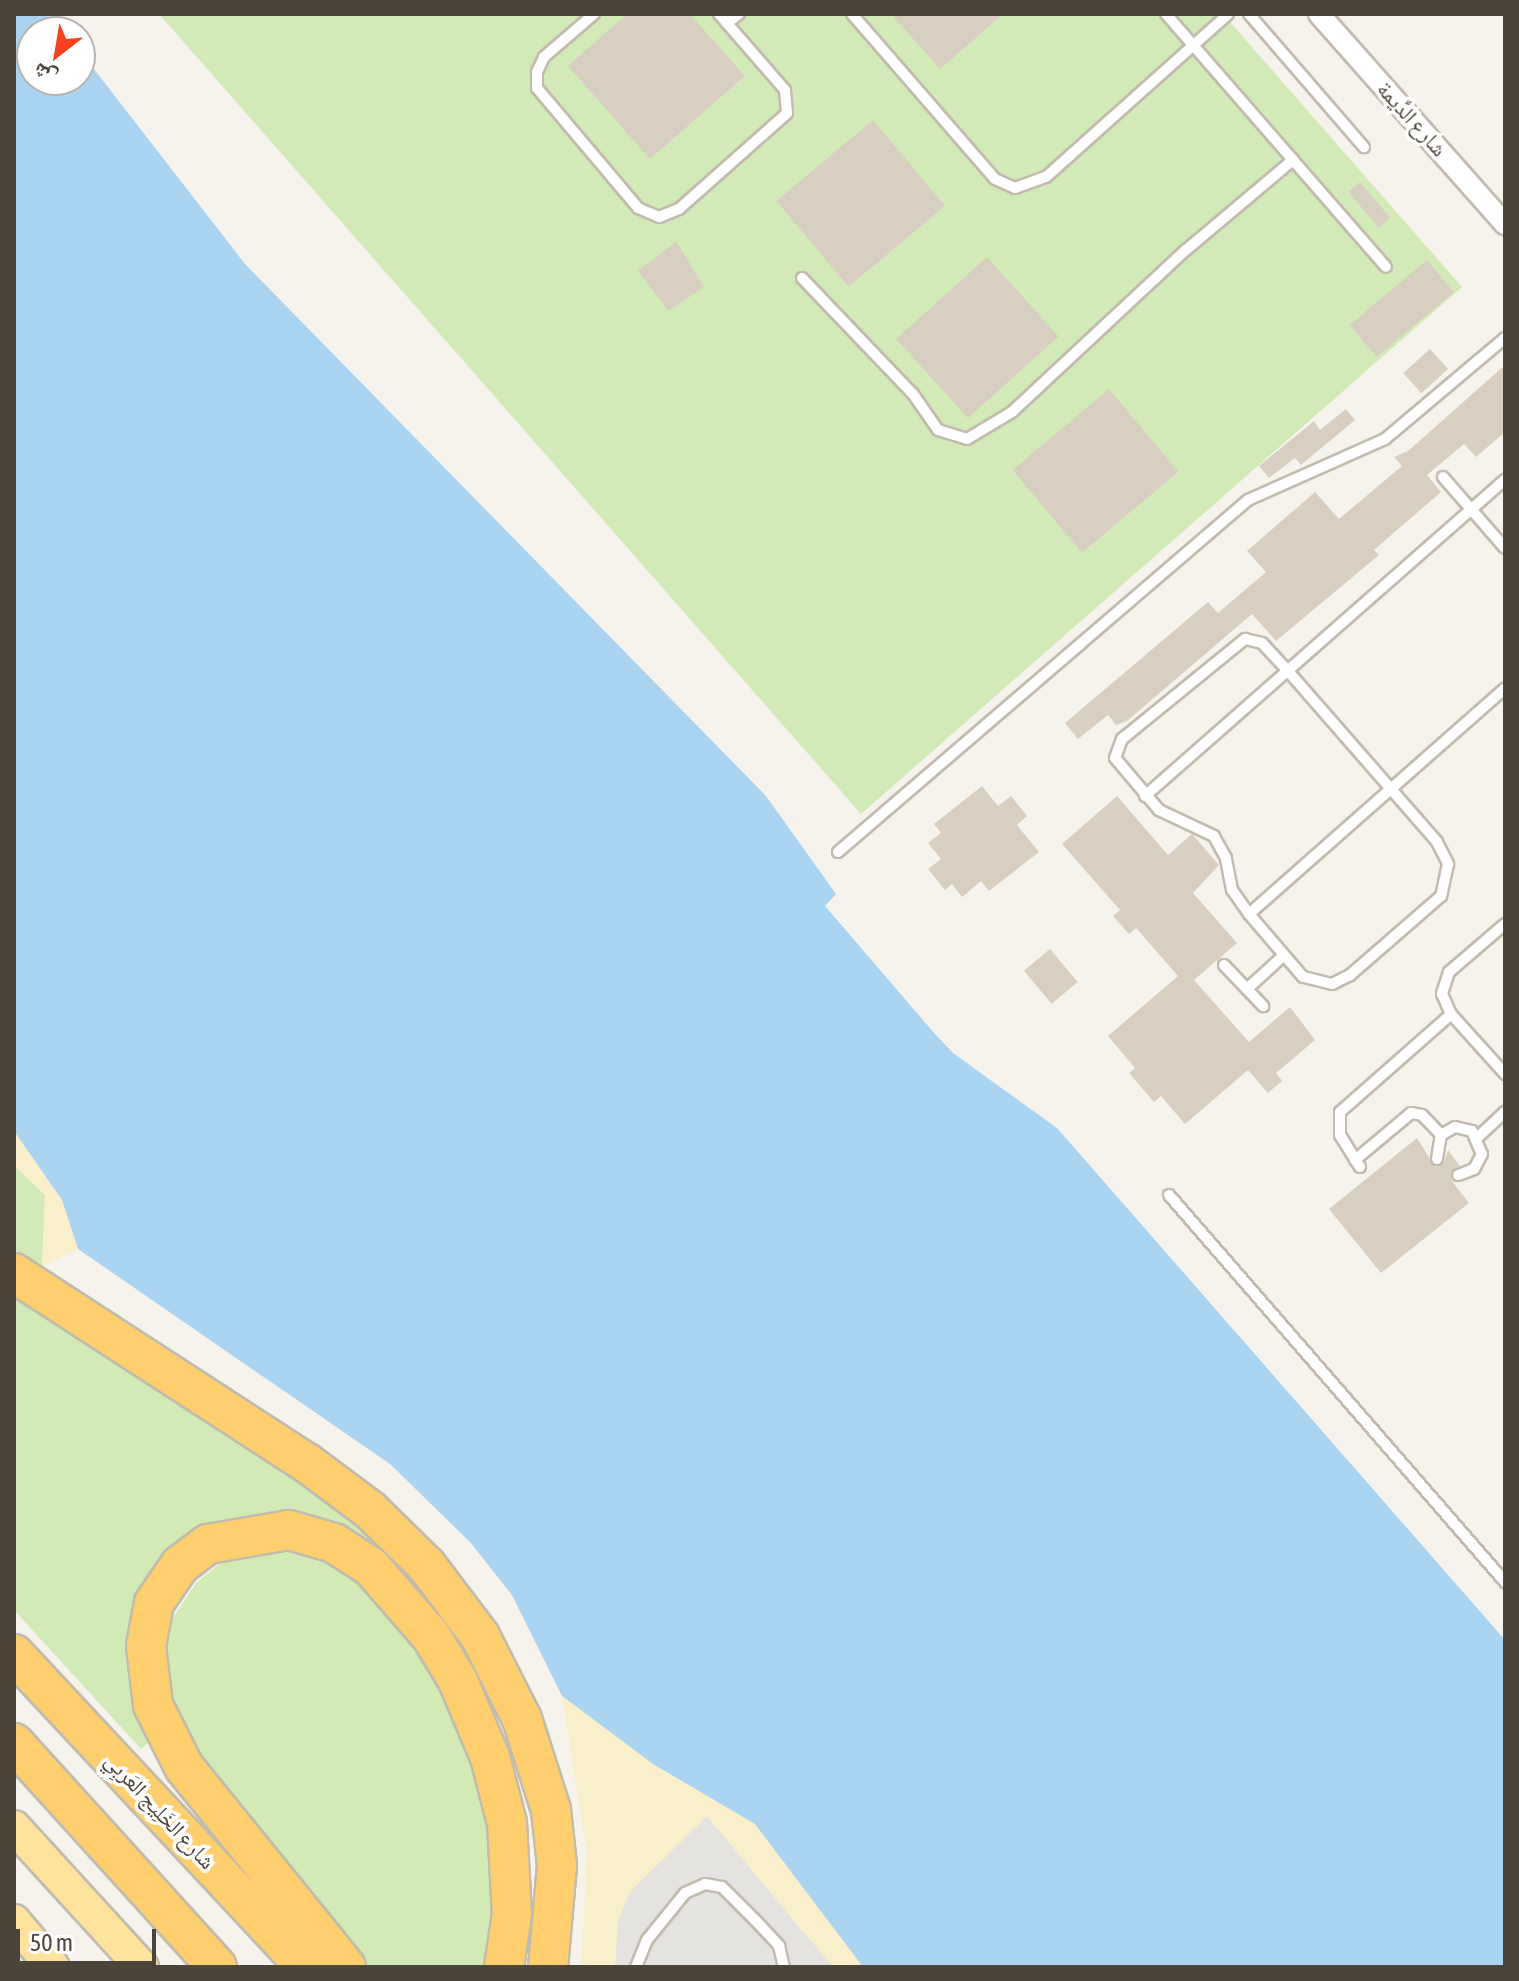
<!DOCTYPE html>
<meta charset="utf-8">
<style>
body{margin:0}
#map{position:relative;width:1519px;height:1981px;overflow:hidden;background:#f6f3ec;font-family:"Asap Condensed","Noto Naskh Arabic",sans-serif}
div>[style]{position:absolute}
.green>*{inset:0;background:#d2eab5}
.sand>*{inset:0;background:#f9efc9}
.parking>*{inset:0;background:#e5e3e0}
.water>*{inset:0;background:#a9d4f2}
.building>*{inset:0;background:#d8cfc1;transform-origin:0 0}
.roads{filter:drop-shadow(2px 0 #c2bbae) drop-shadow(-2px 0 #c2bbae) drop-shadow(0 2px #c2bbae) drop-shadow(0 -2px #c2bbae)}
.lane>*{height:10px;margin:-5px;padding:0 5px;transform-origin:5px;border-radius:5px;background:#fff}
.street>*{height:20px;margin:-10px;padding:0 10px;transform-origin:10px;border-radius:10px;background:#fff}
.primary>*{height:32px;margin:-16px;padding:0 16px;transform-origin:16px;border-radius:16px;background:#ffe39c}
.highway>*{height:38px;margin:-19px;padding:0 19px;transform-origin:19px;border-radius:19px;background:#ffcf6e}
span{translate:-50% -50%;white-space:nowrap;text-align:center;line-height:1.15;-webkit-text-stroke:7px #fff;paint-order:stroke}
.street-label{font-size:22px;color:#4b4439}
.frame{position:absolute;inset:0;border:16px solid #4b4439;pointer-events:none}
.north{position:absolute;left:16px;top:16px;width:80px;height:80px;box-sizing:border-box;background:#fff;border:2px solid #b7b4b0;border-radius:50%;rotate:211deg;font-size:22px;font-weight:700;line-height:32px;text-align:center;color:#4b4439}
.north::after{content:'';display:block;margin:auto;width:28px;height:36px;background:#fc3f1d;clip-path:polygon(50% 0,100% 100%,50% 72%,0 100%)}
.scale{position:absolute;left:16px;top:1929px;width:140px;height:36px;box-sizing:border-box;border:4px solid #4b4439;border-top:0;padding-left:10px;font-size:24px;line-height:28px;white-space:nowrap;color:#4b4439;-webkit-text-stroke:6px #fff;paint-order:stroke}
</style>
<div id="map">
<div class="green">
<div style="clip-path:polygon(159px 14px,1223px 14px,1462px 287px,861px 814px)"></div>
<div style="clip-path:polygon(14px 1165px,45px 1195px,42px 1266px,14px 1249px)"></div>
<div style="clip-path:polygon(14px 1297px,328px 1496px,401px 1557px,344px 1527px,168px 1558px,150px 1741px,141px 1749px,14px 1610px)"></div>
<div style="clip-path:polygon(292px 1549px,326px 1559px,377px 1593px,456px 1692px,499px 1825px,493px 1967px,364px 1967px,216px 1781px,167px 1703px,162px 1665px,168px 1625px,196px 1583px,229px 1556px)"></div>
</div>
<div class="sand">
<div style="clip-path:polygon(14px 1131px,62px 1200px,78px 1249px,42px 1266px,45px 1195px,14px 1165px)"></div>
<div style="clip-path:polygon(562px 1696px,653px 1764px,755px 1824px,863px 1967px,581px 1967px,587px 1855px)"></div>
</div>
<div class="parking">
<div style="clip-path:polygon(707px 1816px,804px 1933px,834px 1967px,615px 1967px,618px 1921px,629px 1893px)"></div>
</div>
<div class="water">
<div style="clip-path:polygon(14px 14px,46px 14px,64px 32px,32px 32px,32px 80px,80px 80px,80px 51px,245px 264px,766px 796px,836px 894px,825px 906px,935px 1034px,953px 1053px,1057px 1128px,1505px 1640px,1505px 1967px,863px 1967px,755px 1824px,653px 1764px,562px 1696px,512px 1595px,470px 1542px,390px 1464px,78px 1249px,62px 1200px,14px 1131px)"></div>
</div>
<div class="building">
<div style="clip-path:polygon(627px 14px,690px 14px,745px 76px,650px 159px,568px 66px)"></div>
<div style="clip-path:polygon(891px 14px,1003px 14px,940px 69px)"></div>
<div style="left:873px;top:120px;width:112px;height:126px;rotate:50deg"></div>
<div style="left:1360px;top:182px;width:47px;height:15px;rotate:50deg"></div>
<div style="clip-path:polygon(676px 241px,704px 287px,668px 311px,638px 271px)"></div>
<div style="left:987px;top:257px;width:107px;height:122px;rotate:48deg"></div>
<div style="left:1427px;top:260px;width:42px;height:101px;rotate:50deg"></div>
<div style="left:1430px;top:349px;width:27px;height:36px;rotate:48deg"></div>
<div style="clip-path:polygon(1505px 365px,1505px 432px,1476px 457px,1464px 444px,1427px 475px,1441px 492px,1374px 550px,1379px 555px,1276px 641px,1252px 614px,1127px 721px,1116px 725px,1108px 715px,1078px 739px,1065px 723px,1208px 602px,1218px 613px,1266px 572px,1247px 551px,1315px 492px,1339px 519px,1402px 466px,1394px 457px,1408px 451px)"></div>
<div style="left:1109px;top:389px;width:108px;height:126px;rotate:50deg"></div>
<div style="clip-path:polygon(1346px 409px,1355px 420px,1301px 465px,1295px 458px,1269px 478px,1259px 466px,1314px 421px,1320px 430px)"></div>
<div style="clip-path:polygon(982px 786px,998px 806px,1011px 796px,1027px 816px,1017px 825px,1039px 852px,989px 891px,981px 881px,962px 897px,952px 884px,945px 890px,928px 869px,941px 859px,928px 843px,941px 833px,934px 824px)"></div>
<div style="clip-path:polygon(1117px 796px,1168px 855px,1192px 834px,1219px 865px,1193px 893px,1237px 943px,1194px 980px,1249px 1042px,1290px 1007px,1315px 1040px,1276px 1073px,1282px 1081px,1268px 1093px,1248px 1070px,1185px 1124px,1161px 1096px,1154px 1102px,1129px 1073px,1135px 1068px,1108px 1036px,1178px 976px,1136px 928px,1129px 934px,1113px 916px,1120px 910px,1062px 844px)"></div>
<div style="left:1050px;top:949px;width:43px;height:34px;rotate:50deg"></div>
<div style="clip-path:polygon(1417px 1138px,1435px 1167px,1444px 1163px,1448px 1150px,1460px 1166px,1451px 1171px,1451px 1180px,1469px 1203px,1381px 1273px,1329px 1209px)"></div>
</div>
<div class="roads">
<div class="lane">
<div style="left:594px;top:14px;width:66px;rotate:139.3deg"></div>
<div style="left:544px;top:57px;width:17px;rotate:115deg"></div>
<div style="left:537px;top:72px;width:16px;rotate:90deg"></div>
<div style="left:537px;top:88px;width:157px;rotate:49.9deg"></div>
<div style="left:638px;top:208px;width:23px;rotate:23deg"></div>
<div style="left:659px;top:217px;width:22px;rotate:-22deg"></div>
<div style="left:679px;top:209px;width:144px;rotate:-41.6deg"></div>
<div style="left:787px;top:113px;width:23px;rotate:-95deg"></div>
<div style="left:785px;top:90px;width:101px;rotate:-131deg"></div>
<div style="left:852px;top:14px;width:218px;rotate:49.1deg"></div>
<div style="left:995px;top:179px;width:22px;rotate:24deg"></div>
<div style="left:1015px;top:188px;width:33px;rotate:-20deg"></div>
<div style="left:1046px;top:177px;width:244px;rotate:-41.8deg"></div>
<div style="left:1166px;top:14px;width:335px;rotate:49deg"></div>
<div style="left:1249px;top:14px;width:176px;rotate:49.2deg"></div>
<div style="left:727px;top:23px;width:15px;rotate:-37deg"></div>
<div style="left:802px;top:278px;width:161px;rotate:46.3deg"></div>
<div style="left:913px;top:394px;width:44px;rotate:55.2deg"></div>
<div style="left:938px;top:430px;width:30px;rotate:17deg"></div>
<div style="left:967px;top:439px;width:52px;rotate:-31deg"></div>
<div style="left:1012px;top:412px;width:238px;rotate:-43deg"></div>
<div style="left:1186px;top:250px;width:140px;rotate:-40.1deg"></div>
<div style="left:1443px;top:477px;width:94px;rotate:48.9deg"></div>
<div style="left:1245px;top:639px;width:17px;rotate:13deg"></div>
<div style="left:1262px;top:643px;width:38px;rotate:47deg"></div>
<div style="left:1288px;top:671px;width:227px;rotate:48.9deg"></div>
<div style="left:1437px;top:842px;width:25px;rotate:63deg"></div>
<div style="left:1448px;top:864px;width:33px;rotate:102deg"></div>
<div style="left:1441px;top:896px;width:121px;rotate:139deg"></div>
<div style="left:1350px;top:975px;width:20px;rotate:153deg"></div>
<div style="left:1332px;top:984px;width:30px;rotate:-166deg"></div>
<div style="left:1303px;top:977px;width:83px;rotate:-130.6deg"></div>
<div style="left:1249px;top:914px;width:29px;rotate:-125deg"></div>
<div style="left:1232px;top:890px;width:33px;rotate:-101deg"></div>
<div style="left:1226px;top:858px;width:25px;rotate:-119deg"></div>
<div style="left:1214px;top:836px;width:61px;rotate:-154.7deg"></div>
<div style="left:1159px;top:810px;width:68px;rotate:-130.2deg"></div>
<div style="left:1115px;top:758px;width:20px;rotate:-70deg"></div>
<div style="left:1122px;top:739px;width:159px;rotate:-39.1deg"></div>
<div style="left:1145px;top:796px;width:479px;rotate:-41.3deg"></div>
<div style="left:838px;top:852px;width:540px;rotate:-40.65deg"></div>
<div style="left:1248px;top:500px;width:150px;rotate:-24deg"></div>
<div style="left:1385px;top:439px;width:157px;rotate:-40.1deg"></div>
<div style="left:1249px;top:914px;width:341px;rotate:-41.4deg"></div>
<div style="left:1505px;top:924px;width:74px;rotate:139.4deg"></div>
<div style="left:1449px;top:972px;width:23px;rotate:108deg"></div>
<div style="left:1442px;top:994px;width:22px;rotate:66deg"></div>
<div style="left:1451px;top:1014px;width:81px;rotate:48deg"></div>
<div style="left:1224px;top:965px;width:57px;rotate:46.4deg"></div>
<div style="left:1247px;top:989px;width:49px;rotate:-42.5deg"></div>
<div style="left:1478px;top:1137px;width:37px;rotate:-43deg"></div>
<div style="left:1437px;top:1159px;width:24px;rotate:-81deg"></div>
<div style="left:1441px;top:1135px;width:16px;rotate:-30deg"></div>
<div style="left:1455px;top:1127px;width:17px;rotate:13deg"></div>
<div style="left:1472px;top:1131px;width:25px;rotate:67deg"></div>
<div style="left:1482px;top:1154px;width:17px;rotate:118deg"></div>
<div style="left:1474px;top:1169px;width:17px;rotate:159deg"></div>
<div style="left:1355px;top:1160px;width:73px;rotate:-40deg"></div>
<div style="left:1411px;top:1113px;width:11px;rotate:10deg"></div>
<div style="left:1422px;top:1115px;width:28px;rotate:46deg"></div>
<div style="left:1360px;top:1167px;width:38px;rotate:-122deg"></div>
<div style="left:1340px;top:1135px;width:23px;rotate:-90deg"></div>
<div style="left:1340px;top:1112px;width:148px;rotate:-41.4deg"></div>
<div style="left:1169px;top:1195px;width:513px;rotate:49.03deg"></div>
<div style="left:636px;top:1967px;width:29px;rotate:-68deg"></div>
<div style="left:647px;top:1940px;width:60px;rotate:-51deg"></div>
<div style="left:685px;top:1893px;width:22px;rotate:-24deg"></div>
<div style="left:705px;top:1884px;width:17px;rotate:10deg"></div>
<div style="left:722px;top:1887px;width:49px;rotate:45deg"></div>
<div style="left:757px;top:1922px;width:33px;rotate:47deg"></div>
<div style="left:779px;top:1946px;width:22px;rotate:77deg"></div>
</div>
<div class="street">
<div style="left:1319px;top:14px;width:281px;rotate:48.5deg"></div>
</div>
<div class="primary">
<div style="left:14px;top:1827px;width:190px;rotate:47.6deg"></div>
<div style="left:14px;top:1921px;width:60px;rotate:49.7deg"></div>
</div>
<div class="highway">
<div style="left:14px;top:1273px;width:349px;rotate:33deg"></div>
<div style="left:307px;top:1463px;width:79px;rotate:36.7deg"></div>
<div style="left:370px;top:1510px;width:80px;rotate:44.5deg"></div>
<div style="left:427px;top:1566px;width:88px;rotate:52.9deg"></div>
<div style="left:480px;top:1636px;width:93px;rotate:63.2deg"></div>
<div style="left:522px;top:1719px;width:96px;rotate:72.3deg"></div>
<div style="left:551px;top:1810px;width:55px;rotate:83.8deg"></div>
<div style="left:557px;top:1865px;width:102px;rotate:95deg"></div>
<div style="left:14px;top:1654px;width:428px;rotate:47deg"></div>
<div style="left:14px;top:1743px;width:302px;rotate:47.8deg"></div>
<div style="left:346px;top:1967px;width:257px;rotate:-129deg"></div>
<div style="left:184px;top:1767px;width:69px;rotate:-116.6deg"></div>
<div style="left:153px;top:1705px;width:59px;rotate:-96.8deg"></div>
<div style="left:146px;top:1646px;width:44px;rotate:-79.5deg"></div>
<div style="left:154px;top:1603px;width:46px;rotate:-55.6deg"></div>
<div style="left:180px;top:1565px;width:35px;rotate:-37deg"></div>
<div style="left:208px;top:1544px;width:82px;rotate:-9.8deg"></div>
<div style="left:289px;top:1530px;width:47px;rotate:16.1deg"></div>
<div style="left:334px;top:1543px;width:44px;rotate:33deg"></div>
<div style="left:371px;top:1567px;width:91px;rotate:49deg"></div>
<div style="left:431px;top:1636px;width:52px;rotate:59deg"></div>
<div style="left:458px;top:1681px;width:82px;rotate:67.2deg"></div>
<div style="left:490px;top:1757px;width:68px;rotate:75.6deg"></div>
<div style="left:507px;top:1823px;width:91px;rotate:86.9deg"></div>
<div style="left:512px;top:1914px;width:54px;rotate:98.6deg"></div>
</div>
</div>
<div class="street-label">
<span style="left:1412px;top:119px;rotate:48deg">شارع الدِّيمة</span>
<span style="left:160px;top:1811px;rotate:47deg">شارع الخَلِيج العَربِي</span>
</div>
<div class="frame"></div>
<div class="north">ش</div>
<div class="scale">50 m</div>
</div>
